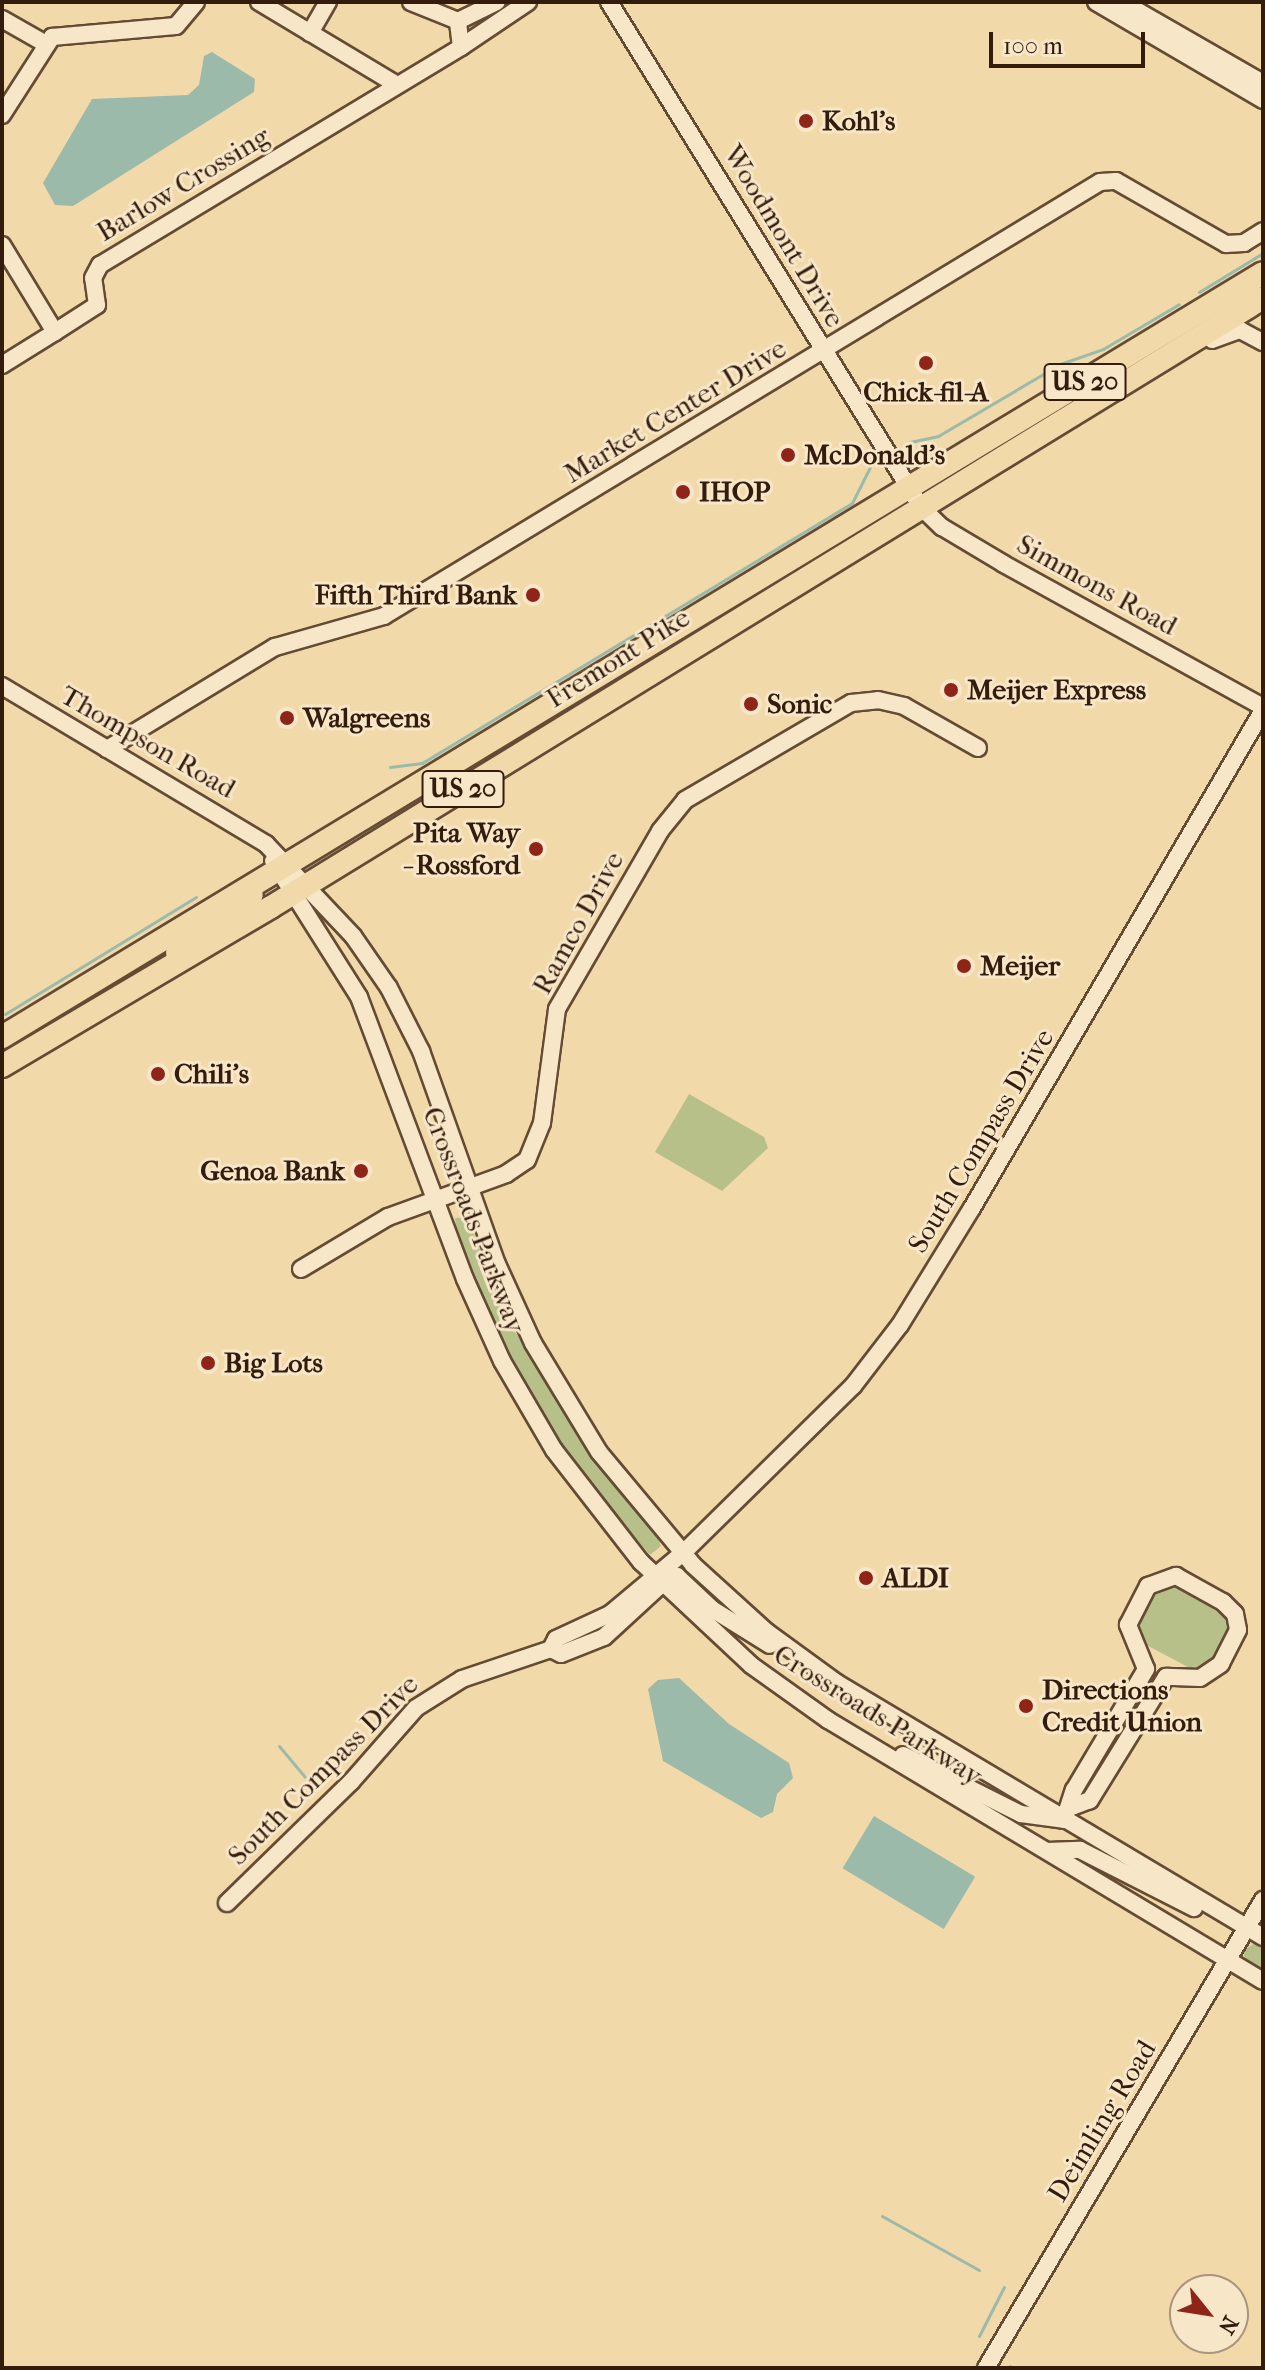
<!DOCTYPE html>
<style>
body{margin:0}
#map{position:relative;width:1265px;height:2370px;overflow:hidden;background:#f2d9aa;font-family:"IM FELL French Canon",serif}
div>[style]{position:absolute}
.green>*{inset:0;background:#b8c08a}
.water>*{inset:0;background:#9bbaaa;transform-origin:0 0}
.stream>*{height:3px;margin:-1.5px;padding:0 1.5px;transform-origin:1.5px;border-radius:1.5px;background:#9bbaaa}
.roads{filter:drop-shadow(2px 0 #644b34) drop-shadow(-2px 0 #644b34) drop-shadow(0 2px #644b34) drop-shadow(0 -2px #644b34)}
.minor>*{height:16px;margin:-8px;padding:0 8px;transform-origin:8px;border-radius:8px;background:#f7e6c8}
.major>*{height:20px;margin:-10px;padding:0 10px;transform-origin:10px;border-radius:10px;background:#f2d9aa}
.highway>*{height:22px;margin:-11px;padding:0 11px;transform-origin:11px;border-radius:11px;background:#f2d9aa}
.dots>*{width:22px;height:22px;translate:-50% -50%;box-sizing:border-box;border:4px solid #f7e6c8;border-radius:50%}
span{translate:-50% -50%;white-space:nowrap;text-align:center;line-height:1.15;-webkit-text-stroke:6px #f7e6c8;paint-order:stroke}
.shield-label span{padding:2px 6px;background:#f7e6c8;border:2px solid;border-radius:6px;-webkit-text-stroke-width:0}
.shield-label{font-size:26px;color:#341c0d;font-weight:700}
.poi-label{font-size:28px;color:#341c0d;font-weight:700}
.left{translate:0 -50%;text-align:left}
.right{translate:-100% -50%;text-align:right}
.street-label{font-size:28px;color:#341c0d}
.frame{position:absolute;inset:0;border:4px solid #341c0d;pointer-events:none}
.north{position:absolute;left:1169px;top:2274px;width:80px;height:80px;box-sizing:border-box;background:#f7e6c8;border:2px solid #a9957d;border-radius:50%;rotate:120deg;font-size:22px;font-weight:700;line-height:32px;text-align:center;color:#341c0d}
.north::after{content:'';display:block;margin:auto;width:28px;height:36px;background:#8f2418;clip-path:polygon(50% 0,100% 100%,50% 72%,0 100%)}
.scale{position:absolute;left:989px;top:32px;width:156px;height:36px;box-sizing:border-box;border:4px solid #341c0d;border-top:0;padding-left:10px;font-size:24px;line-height:28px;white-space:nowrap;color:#341c0d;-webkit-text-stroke:6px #f7e6c8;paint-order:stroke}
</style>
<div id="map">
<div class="green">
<div style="clip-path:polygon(689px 1094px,764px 1137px,768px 1148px,722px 1191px,655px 1152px)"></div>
<div style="clip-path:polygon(467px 1217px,509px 1322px,588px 1449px,657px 1536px,661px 1546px,650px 1555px,562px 1449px,508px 1359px,457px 1238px,455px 1218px)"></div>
<div style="clip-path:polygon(1176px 1584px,1228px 1619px,1226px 1637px,1211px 1665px,1199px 1673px,1139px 1641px,1134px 1621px,1155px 1588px)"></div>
<div style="clip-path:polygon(1146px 1678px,1153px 1684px,1106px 1753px,1104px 1749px)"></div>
<div style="clip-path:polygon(1256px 1942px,1263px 1947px,1263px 1971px,1245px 1960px,1243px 1951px)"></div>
</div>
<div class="water">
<div style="clip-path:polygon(212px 52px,255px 79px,254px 92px,73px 206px,55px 205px,43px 183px,92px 99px,188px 95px,199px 85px,204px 56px)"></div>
<div style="clip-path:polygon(679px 1678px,729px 1724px,789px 1763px,793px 1778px,777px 1794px,773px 1812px,761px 1818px,663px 1761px,648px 1689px,658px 1680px)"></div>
<div style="left:874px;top:1816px;width:118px;height:61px;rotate:31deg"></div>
</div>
<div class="stream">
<div style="left:1199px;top:292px;width:75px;rotate:-31.4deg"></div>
<div style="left:910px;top:442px;width:29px;rotate:-12deg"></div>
<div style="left:938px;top:436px;width:142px;rotate:-30.5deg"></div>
<div style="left:1060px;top:364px;width:46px;rotate:-19.2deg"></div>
<div style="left:1103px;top:349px;width:88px;rotate:-30.6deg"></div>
<div style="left:390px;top:767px;width:32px;rotate:-7deg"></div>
<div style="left:422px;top:763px;width:502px;rotate:-31.16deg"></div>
<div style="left:852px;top:503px;width:40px;rotate:-63.4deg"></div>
<div style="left:5px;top:1014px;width:224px;rotate:-31.5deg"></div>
<div style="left:279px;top:1746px;width:40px;rotate:50deg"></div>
<div style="left:882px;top:2216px;width:111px;rotate:29.1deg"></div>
<div style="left:979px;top:2336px;width:55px;rotate:-63deg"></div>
<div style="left:1010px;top:2366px;width:3px;rotate:45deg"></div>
</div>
<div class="roads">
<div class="minor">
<div style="left:259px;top:2px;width:161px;rotate:31deg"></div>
<div style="left:411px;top:2px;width:51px;rotate:22deg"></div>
<div style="left:458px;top:21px;width:43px;rotate:-26deg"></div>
<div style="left:609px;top:2px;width:594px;rotate:58.29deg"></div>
<div style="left:921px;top:507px;width:29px;rotate:44deg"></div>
<div style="left:942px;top:527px;width:72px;rotate:30.8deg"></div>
<div style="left:1004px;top:564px;width:296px;rotate:28.9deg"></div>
<div style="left:1096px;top:2px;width:194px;rotate:30.4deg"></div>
<div style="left:1122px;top:2px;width:163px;rotate:29.9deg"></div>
<div style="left:2px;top:19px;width:48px;rotate:29.7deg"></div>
<div style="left:310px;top:33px;width:36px;rotate:-60deg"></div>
<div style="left:461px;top:47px;width:81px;rotate:-33.9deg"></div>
<div style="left:2px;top:115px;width:93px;rotate:-57.3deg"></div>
<div style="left:52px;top:37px;width:124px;rotate:-5.1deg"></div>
<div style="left:176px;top:26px;width:31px;rotate:-50deg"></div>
<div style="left:2px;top:245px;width:102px;rotate:58.7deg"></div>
<div style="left:55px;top:332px;width:50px;rotate:-32.7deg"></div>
<div style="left:97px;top:305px;width:27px;rotate:-98deg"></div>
<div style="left:93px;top:278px;width:15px;rotate:-62deg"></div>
<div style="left:100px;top:265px;width:422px;rotate:-31.1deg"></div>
<div style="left:461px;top:47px;width:26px;rotate:-97deg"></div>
<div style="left:1212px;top:340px;width:30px;rotate:-20deg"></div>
<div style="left:1240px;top:330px;width:26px;rotate:28deg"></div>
<div style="left:2px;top:365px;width:62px;rotate:-31.9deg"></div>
<div style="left:2px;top:686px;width:308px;rotate:30.9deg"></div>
<div style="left:266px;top:844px;width:127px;rotate:46.6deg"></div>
<div style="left:353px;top:936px;width:63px;rotate:55.3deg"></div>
<div style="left:389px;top:988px;width:71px;rotate:63.1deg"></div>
<div style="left:421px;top:1051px;width:226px;rotate:70.4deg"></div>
<div style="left:497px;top:1264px;width:87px;rotate:65.5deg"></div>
<div style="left:533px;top:1343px;width:127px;rotate:58.8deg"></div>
<div style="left:599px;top:1452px;width:147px;rotate:50.2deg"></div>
<div style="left:693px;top:1565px;width:100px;rotate:42.2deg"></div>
<div style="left:767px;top:1632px;width:87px;rotate:36.1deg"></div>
<div style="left:837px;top:1683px;width:496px;rotate:30.8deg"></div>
<div style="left:107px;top:749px;width:197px;rotate:-31.3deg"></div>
<div style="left:275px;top:647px;width:113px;rotate:-15.9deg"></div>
<div style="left:384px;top:616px;width:837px;rotate:-31.22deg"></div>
<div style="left:1100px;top:182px;width:16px;rotate:-4deg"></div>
<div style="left:1116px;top:181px;width:127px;rotate:29.8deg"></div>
<div style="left:1226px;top:244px;width:18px;rotate:-3deg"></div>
<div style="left:1244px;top:243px;width:22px;rotate:-32deg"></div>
<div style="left:273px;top:861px;width:161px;rotate:57.7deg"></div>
<div style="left:359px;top:997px;width:301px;rotate:69.4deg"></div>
<div style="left:465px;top:1279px;width:90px;rotate:65.7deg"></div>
<div style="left:502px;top:1361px;width:103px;rotate:59.7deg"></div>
<div style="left:554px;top:1450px;width:142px;rotate:52.2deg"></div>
<div style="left:641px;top:1562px;width:151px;rotate:43.1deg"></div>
<div style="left:751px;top:1665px;width:95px;rotate:35.5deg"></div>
<div style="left:828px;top:1720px;width:507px;rotate:30.96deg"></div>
<div style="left:301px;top:1269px;width:101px;rotate:-30.9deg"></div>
<div style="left:388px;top:1217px;width:126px;rotate:-20deg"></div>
<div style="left:506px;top:1174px;width:25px;rotate:-34deg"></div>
<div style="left:527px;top:1160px;width:40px;rotate:-68deg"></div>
<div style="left:542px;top:1123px;width:115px;rotate:-82.5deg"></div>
<div style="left:557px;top:1009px;width:206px;rotate:-59.9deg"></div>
<div style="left:660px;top:831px;width:40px;rotate:-51deg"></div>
<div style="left:685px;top:800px;width:192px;rotate:-30.3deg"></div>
<div style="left:851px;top:703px;width:27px;rotate:-6deg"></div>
<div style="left:878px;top:700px;width:27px;rotate:13deg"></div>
<div style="left:904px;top:706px;width:85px;rotate:29.6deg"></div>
<div style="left:654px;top:1575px;width:23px;rotate:2deg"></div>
<div style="left:677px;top:1576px;width:48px;rotate:43.3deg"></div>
<div style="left:712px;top:1609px;width:68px;rotate:31.8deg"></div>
<div style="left:551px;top:1649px;width:11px;rotate:27deg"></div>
<div style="left:561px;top:1654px;width:46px;rotate:-21.6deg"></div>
<div style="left:604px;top:1637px;width:86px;rotate:-42.6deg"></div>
<div style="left:903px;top:1755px;width:132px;rotate:26.6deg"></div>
<div style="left:1021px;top:1814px;width:43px;rotate:7.9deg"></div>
<div style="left:1064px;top:1820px;width:32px;rotate:-72deg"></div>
<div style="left:1074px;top:1790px;width:141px;rotate:-59.2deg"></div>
<div style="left:1146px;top:1669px;width:48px;rotate:-112.2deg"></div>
<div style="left:1128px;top:1625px;width:44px;rotate:-62.9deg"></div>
<div style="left:1148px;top:1586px;width:30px;rotate:-20deg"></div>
<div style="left:1176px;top:1576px;width:54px;rotate:29deg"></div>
<div style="left:1223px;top:1602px;width:17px;rotate:45deg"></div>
<div style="left:1235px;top:1614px;width:16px;rotate:79deg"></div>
<div style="left:1238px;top:1630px;width:38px;rotate:117deg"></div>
<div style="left:1221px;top:1664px;width:25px;rotate:146deg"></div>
<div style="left:1200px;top:1678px;width:34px;rotate:-178deg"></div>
<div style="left:1166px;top:1677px;width:145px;rotate:121.7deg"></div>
<div style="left:1090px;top:1800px;width:19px;rotate:159deg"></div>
<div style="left:1047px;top:1851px;width:33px;rotate:-2deg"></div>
<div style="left:1080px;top:1850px;width:128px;rotate:27deg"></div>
<div style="left:227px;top:1903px;width:173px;rotate:-44.3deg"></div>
<div style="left:351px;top:1782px;width:98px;rotate:-48.7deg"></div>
<div style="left:416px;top:1708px;width:54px;rotate:-32.2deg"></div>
<div style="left:462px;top:1679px;width:94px;rotate:-18.6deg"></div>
<div style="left:551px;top:1649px;width:11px;rotate:-63deg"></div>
<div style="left:556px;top:1639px;width:60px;rotate:-24.8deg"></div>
<div style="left:610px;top:1614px;width:95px;rotate:-39.9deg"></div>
<div style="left:683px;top:1553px;width:238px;rotate:-44.5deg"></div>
<div style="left:853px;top:1386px;width:77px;rotate:-52.4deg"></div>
<div style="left:900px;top:1325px;width:137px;rotate:-58.4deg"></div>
<div style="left:972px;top:1208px;width:577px;rotate:-59.7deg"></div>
<div style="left:986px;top:2368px;width:544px;rotate:-59.38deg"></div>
</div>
<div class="major">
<div style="left:176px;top:953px;width:96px;rotate:-37deg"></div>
</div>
<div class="highway">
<div style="left:2px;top:1037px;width:1474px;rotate:-31.21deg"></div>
<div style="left:2px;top:1066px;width:312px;rotate:-30.6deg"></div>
<div style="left:271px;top:907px;width:1164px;rotate:-31.55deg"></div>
</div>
</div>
<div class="dots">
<div style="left:806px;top:121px;background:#8f2418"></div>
<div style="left:926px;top:363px;background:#8f2418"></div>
<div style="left:788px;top:455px;background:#8f2418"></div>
<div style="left:683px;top:492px;background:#8f2418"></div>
<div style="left:533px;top:595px;background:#8f2418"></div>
<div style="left:951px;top:690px;background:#8f2418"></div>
<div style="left:751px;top:704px;background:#8f2418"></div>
<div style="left:287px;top:718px;background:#8f2418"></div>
<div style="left:536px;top:849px;background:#8f2418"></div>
<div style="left:964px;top:966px;background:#8f2418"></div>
<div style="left:158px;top:1074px;background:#8f2418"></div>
<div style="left:361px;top:1171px;background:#8f2418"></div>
<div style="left:208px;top:1363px;background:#8f2418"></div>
<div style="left:866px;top:1578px;background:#8f2418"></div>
<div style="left:1026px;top:1706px;background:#8f2418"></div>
</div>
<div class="shield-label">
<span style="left:1085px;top:382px">US 20</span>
<span style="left:463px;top:789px">US 20</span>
</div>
<div class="poi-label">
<span class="left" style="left:822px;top:121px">Kohl's</span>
<span style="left:926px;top:392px">Chick-fil-A</span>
<span class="left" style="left:804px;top:455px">McDonald's</span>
<span class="left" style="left:699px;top:492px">IHOP</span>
<span class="right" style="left:517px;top:595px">Fifth Third Bank</span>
<span class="left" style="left:967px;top:690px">Meijer Express</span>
<span class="left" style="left:767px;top:704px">Sonic</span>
<span class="left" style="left:303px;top:718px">Walgreens</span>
<span class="right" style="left:520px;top:849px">Pita Way<br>- Rossford</span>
<span class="left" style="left:980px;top:966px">Meijer</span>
<span class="left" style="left:174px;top:1074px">Chili's</span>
<span class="right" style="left:345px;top:1171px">Genoa Bank</span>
<span class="left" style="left:224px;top:1363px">Big Lots</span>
<span class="left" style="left:882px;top:1578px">ALDI</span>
<span class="left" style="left:1042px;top:1706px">Directions<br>Credit Union</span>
</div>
<div class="street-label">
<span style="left:183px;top:184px;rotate:-31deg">Barlow Crossing</span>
<span style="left:784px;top:236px;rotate:59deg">Woodmont Drive</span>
<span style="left:675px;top:411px;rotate:-31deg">Market Center Drive</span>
<span style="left:1097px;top:585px;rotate:29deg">Simmons Road</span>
<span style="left:618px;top:658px;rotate:-32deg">Fremont Pike</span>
<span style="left:148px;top:742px;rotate:30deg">Thompson Road</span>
<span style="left:578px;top:923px;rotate:-61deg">Ramco Drive</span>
<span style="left:981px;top:1141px;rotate:-59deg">South Compass Drive</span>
<span style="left:474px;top:1220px;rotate:69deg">Crossroads Parkway</span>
<span style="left:878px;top:1715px;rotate:32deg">Crossroads Parkway</span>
<span style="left:323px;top:1770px;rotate:-45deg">South Compass Drive</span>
<span style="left:1102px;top:2121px;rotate:-59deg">Deimling Road</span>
</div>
<div class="frame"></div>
<div class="north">N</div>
<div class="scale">100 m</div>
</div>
